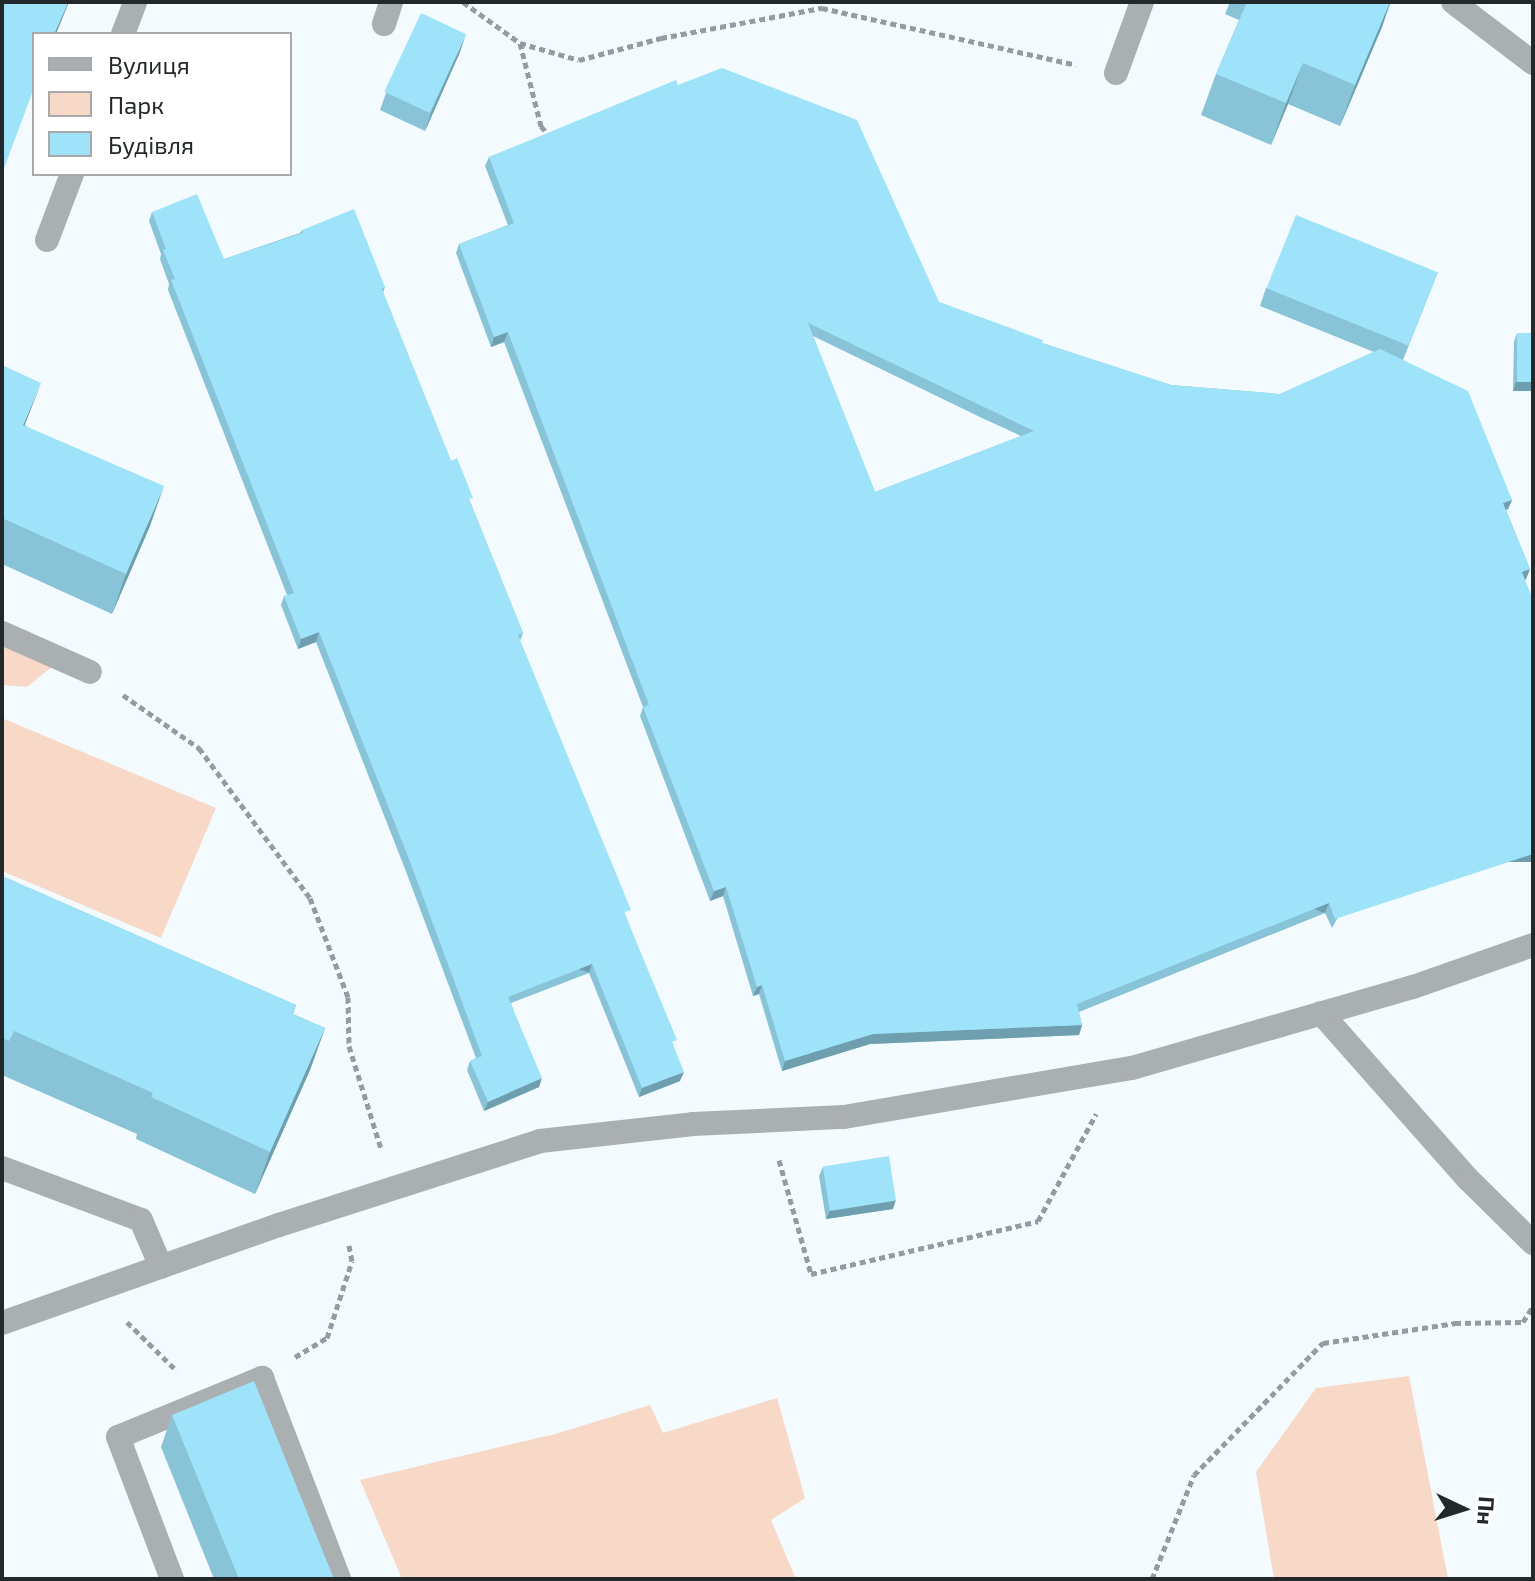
<!DOCTYPE html>
<meta charset="utf-8">
<style>
body{margin:0}
#map{position:relative;width:1535px;height:1581px;overflow:hidden;background:#f3fbfe;font-family:"Exo 2",sans-serif}
div>[style]{position:absolute}
.green>*{inset:0;background:#f8d9c8}
.path>*{height:5px;margin-top:-2.5px;transform-origin:0;background:repeating-linear-gradient(90deg,#959c9f 0 6px,transparent 0 10px)}
.minor>*{height:24px;margin:-12px;padding:0 12px;transform-origin:12px;border-radius:12px;background:#aaafb1}
.wall>*{inset:0;background:#88c3d7}
.shaded-wall>*{inset:0;background:#6f9faf;transform-origin:0 0}
.building>*{inset:0;background:#9ee3fa;transform-origin:0 0}
span{translate:-50% -50%;white-space:nowrap;text-align:center;line-height:1.15;-webkit-text-stroke:6px #fff;paint-order:stroke}
.frame{position:absolute;inset:0;border:4px solid #23282a;pointer-events:none}
.legend{position:absolute;left:32px;top:32px;width:260px;height:144px;box-sizing:border-box;background:#fff;border:2px solid #a7a9aa;margin:0;padding:10px 14px;list-style:none;font-size:24px;color:#23282a}
.legend li{display:flex;align-items:center;gap:16px;height:40px}
.legend b{width:40px;border:2px solid #a7a9aa}
.north{position:absolute;left:1423px;top:1469px;width:80px;height:80px;-webkit-text-stroke:6px #fff;paint-order:stroke;rotate:94deg;font-size:22px;font-weight:700;line-height:32px;text-align:center;color:#23282a}
.north::after{content:'';display:block;margin:auto;width:28px;height:36px;background:#23282a;clip-path:polygon(50% 0,100% 100%,50% 72%,0 100%)}
</style>
<div id="map">
<div class="green">
<div style="clip-path:polygon(2px 627px,27px 630px,63px 658px,27px 687px,2px 685px)"></div>
<div style="clip-path:polygon(2px 718px,216px 808px,161px 938px,2px 871px)"></div>
<div style="clip-path:polygon(1409px 1376px,1448px 1579px,1274px 1579px,1256px 1472px,1316px 1388px)"></div>
<div style="clip-path:polygon(777px 1398px,805px 1498px,771px 1520px,796px 1579px,402px 1579px,360px 1480px,555px 1434px,650px 1405px,663px 1433px)"></div>
</div>
<div class="path">
<div style="left:463px;top:2px;width:70px;rotate:35.7deg"></div>
<div style="left:520px;top:43px;width:86px;rotate:75.8deg"></div>
<div style="left:541px;top:126px;width:16px;rotate:50deg"></div>
<div style="left:520px;top:43px;width:61px;rotate:16.1deg"></div>
<div style="left:579px;top:60px;width:85px;rotate:-15deg"></div>
<div style="left:661px;top:38px;width:164px;rotate:-10.6deg"></div>
<div style="left:822px;top:8px;width:260px;rotate:12.6deg"></div>
<div style="left:123px;top:695px;width:93px;rotate:34.9deg"></div>
<div style="left:199px;top:748px;width:187px;rotate:53.5deg"></div>
<div style="left:310px;top:898px;width:106px;rotate:69deg"></div>
<div style="left:348px;top:997px;width:49px;rotate:88.8deg"></div>
<div style="left:349px;top:1046px;width:108px;rotate:72.7deg"></div>
<div style="left:779px;top:1160px;width:118px;rotate:74.3deg"></div>
<div style="left:811px;top:1274px;width:233px;rotate:-13.1deg"></div>
<div style="left:1038px;top:1221px;width:122px;rotate:-61.5deg"></div>
<div style="left:127px;top:1322px;width:70px;rotate:44.4deg"></div>
<div style="left:295px;top:1357px;width:37px;rotate:-31deg"></div>
<div style="left:327px;top:1338px;width:81px;rotate:-72deg"></div>
<div style="left:352px;top:1261px;width:16px;rotate:-101deg"></div>
<div style="left:1152px;top:1579px;width:112px;rotate:-68deg"></div>
<div style="left:1194px;top:1475px;width:185px;rotate:-45.7deg"></div>
<div style="left:1323px;top:1343px;width:134px;rotate:-8.6deg"></div>
<div style="left:1455px;top:1323px;width:68px;rotate:-0.8deg"></div>
<div style="left:1523px;top:1322px;width:19px;rotate:-58deg"></div>
</div>
<div class="minor">
<div style="left:1453px;top:2px;width:101px;rotate:37.3deg"></div>
<div style="left:384px;top:24px;width:23px;rotate:-72deg"></div>
<div style="left:123px;top:34px;width:34px;rotate:-69deg"></div>
<div style="left:1116px;top:73px;width:76px;rotate:-69.9deg"></div>
<div style="left:47px;top:240px;width:71px;rotate:-69.3deg"></div>
<div style="left:2px;top:633px;width:96px;rotate:23.9deg"></div>
<div style="left:1321px;top:1013px;width:222px;rotate:48.5deg"></div>
<div style="left:1468px;top:1179px;width:91px;rotate:44.6deg"></div>
<div style="left:2px;top:1168px;width:148px;rotate:20.5deg"></div>
<div style="left:141px;top:1220px;width:51px;rotate:66.9deg"></div>
<div style="left:2px;top:1323px;width:294px;rotate:-19.5deg"></div>
<div style="left:279px;top:1225px;width:274px;rotate:-17.8deg"></div>
<div style="left:540px;top:1141px;width:154px;rotate:-6.3deg"></div>
<div style="left:693px;top:1124px;width:151px;rotate:-2.7deg"></div>
<div style="left:844px;top:1117px;width:292px;rotate:-9.7deg"></div>
<div style="left:1132px;top:1068px;width:292px;rotate:-16.1deg"></div>
<div style="left:1413px;top:987px;width:127px;rotate:-19.3deg"></div>
<div style="left:172px;top:1579px;width:152px;rotate:-110.8deg"></div>
<div style="left:118px;top:1437px;width:156px;rotate:-22.3deg"></div>
<div style="left:262px;top:1378px;width:215px;rotate:69deg"></div>
</div>
<div class="wall">
<div style="clip-path:polygon(1230px 2px,1391px 2px,1382px 27px,1340px 126px,1288px 104px,1271px 145px,1201px 115px,1216px 74px,1239px 20px,1225px 14px)"></div>
<div style="clip-path:polygon(460px 52px,425px 131px,380px 110px,386px 93px)"></div>
<div style="clip-path:polygon(evenodd,678px 85px,939px 302px,1042px 343px,1171px 385px,1280px 394px,1374px 352px,1260px 306px,1266px 288px,1438px 272px,1403px 360px,1512px 500px,1508px 509px,1506px 510px,1530px 569px,1526px 579px,1332px 928px,1325px 913px,1079px 1012px,1082px 1025px,1079px 1035px,870px 1044px,782px 1071px,759px 994px,753px 996px,723px 896px,710px 901px,640px 716px,643px 707px,504px 342px,491px 347px,456px 253px,459px 244px,508px 225px,485px 166px,489px 157px,678px 85px,813px 336px,982px 418px,1021px 436px,875px 492px,813px 336px)"></div>
<div style="clip-path:polygon(152px 212px,224px 259px,300px 233px,302px 230px,385px 287px,383px 293px,451px 461px,471px 504px,523px 633px,520px 641px,627px 919px,674px 1048px,680px 1081px,639px 1097px,589px 973px,511px 1003px,539px 1087px,484px 1111px,467px 1070px,470px 1061px,476px 1058px,405px 869px,316px 642px,298px 649px,281px 605px,284px 596px,287px 595px,168px 290px,169px 284px,160px 259px,161px 254px,149px 221px)"></div>
<div style="clip-path:polygon(1517px 333px,1533px 391px,1513px 391px,1514px 342px)"></div>
<div style="clip-path:polygon(2px 365px,25px 425px,150px 526px,112px 614px,2px 564px)"></div>
<div style="clip-path:polygon(2px 876px,296px 1005px,293px 1014px,325px 1028px,310px 1070px,255px 1194px,136px 1139px,137px 1134px,2px 1075px)"></div>
<div style="clip-path:polygon(823px 1167px,893px 1209px,826px 1219px,819px 1176px)"></div>
<div style="clip-path:polygon(172px 1415px,334px 1579px,214px 1579px,161px 1447px)"></div>
</div>
<div class="shaded-wall">
<div style="clip-path:polygon(68px 2px,69px 2px,56px 34px,54px 34px)"></div>
<div style="clip-path:polygon(1390px 2px,1382px 27px,1340px 126px,1355px 85px)"></div>
<div style="clip-path:polygon(466px 34px,460px 52px,425px 131px,431px 113px)"></div>
<div style="clip-path:polygon(1303px 63px,1288px 104px,1271px 145px,1286px 103px)"></div>
<div style="clip-path:polygon(508px 332px,504px 342px,491px 347px,494px 337px)"></div>
<div style="clip-path:polygon(1516px 382px,1533px 382px,1533px 391px,1513px 391px)"></div>
<div style="clip-path:polygon(41px 383px,26px 422px,9px 464px,23px 425px)"></div>
<div style="clip-path:polygon(164px 486px,150px 526px,112px 614px,126px 574px)"></div>
<div style="clip-path:polygon(1512px 500px,1508px 509px,1500px 512px,1503px 503px)"></div>
<div style="clip-path:polygon(1530px 569px,1526px 579px,1519px 582px,1522px 572px)"></div>
<div style="clip-path:polygon(319px 632px,316px 642px,298px 649px,301px 639px)"></div>
<div style="left:1533px;top:854px;width:8px;height:208px;rotate:90deg"></div>
<div style="clip-path:polygon(726px 887px,723px 896px,710px 901px,714px 891px)"></div>
<div style="left:1329px;top:903px;width:11px;height:271px;rotate:112deg"></div>
<div style="left:592px;top:964px;width:9px;height:90px;rotate:108deg"></div>
<div style="clip-path:polygon(762px 985px,759px 994px,753px 996px,757px 987px)"></div>
<div style="clip-path:polygon(1082px 1025px,1079px 1035px,870px 1044px,782px 1071px,785px 1061px,873px 1034px)"></div>
<div style="clip-path:polygon(325px 1028px,310px 1070px,255px 1194px,270px 1152px)"></div>
<div style="clip-path:polygon(684px 1072px,680px 1081px,639px 1097px,642px 1088px)"></div>
<div style="clip-path:polygon(542px 1078px,539px 1087px,484px 1111px,488px 1102px)"></div>
<div style="clip-path:polygon(896px 1200px,893px 1209px,826px 1219px,830px 1210px)"></div>
</div>
<div class="building">
<div style="clip-path:polygon(2px 2px,68px 2px,54px 34px,34px 34px,34px 88px,2px 174px)"></div>
<div style="clip-path:polygon(1247px 2px,1390px 2px,1355px 85px,1303px 63px,1286px 103px,1216px 74px)"></div>
<div style="left:421px;top:13px;width:50px;height:87px;rotate:25deg"></div>
<div style="clip-path:polygon(evenodd,722px 68px,857px 120px,939px 302px,1043px 340px,1042px 343px,1171px 385px,1280px 394px,1380px 349px,1468px 391px,1512px 500px,1503px 503px,1530px 569px,1522px 572px,1533px 600px,1533px 854px,1335px 919px,1329px 903px,1077px 1004px,1082px 1025px,873px 1034px,785px 1061px,762px 985px,757px 987px,726px 887px,714px 891px,643px 707px,649px 705px,508px 332px,494px 337px,459px 244px,514px 223px,489px 157px,676px 80px,678px 85px,722px 68px,808px 323px,1034px 431px,875px 492px,808px 323px)"></div>
<div style="clip-path:polygon(197px 194px,224px 259px,303px 233px,302px 230px,354px 209px,385px 287px,382px 289px,451px 461px,457px 458px,473px 498px,469px 499px,523px 633px,518px 635px,631px 910px,624px 912px,677px 1040px,672px 1042px,684px 1072px,642px 1088px,592px 964px,508px 997px,542px 1078px,488px 1102px,470px 1061px,482px 1056px,409px 859px,319px 632px,301px 639px,284px 596px,294px 593px,171px 280px,175px 279px,163px 250px,166px 249px,152px 212px)"></div>
<div style="left:1296px;top:215px;width:153px;height:79px;rotate:22deg"></div>
<div style="left:1517px;top:333px;width:16px;height:49px"></div>
<div style="clip-path:polygon(2px 365px,41px 383px,23px 425px,164px 486px,126px 574px,2px 518px)"></div>
<div style="clip-path:polygon(2px 876px,296px 1005px,292px 1014px,325px 1028px,270px 1152px,151px 1097px,153px 1093px,14px 1031px,9px 1041px,2px 1038px)"></div>
<div style="left:889px;top:1156px;width:45px;height:67px;rotate:81deg"></div>
<div style="clip-path:polygon(254px 1381px,334px 1579px,239px 1579px,172px 1415px)"></div>
</div>
<div class="frame"></div>
<ul class="legend">
<li><b style="height:10px;background:#aaafb1"></b>Вулиця</li>
<li><b style="height:22px;background:#f8d9c8"></b>Парк</li>
<li><b style="height:22px;background:#9ee3fa"></b>Будівля</li>
</ul>
<div class="north">Пн</div>
</div>
